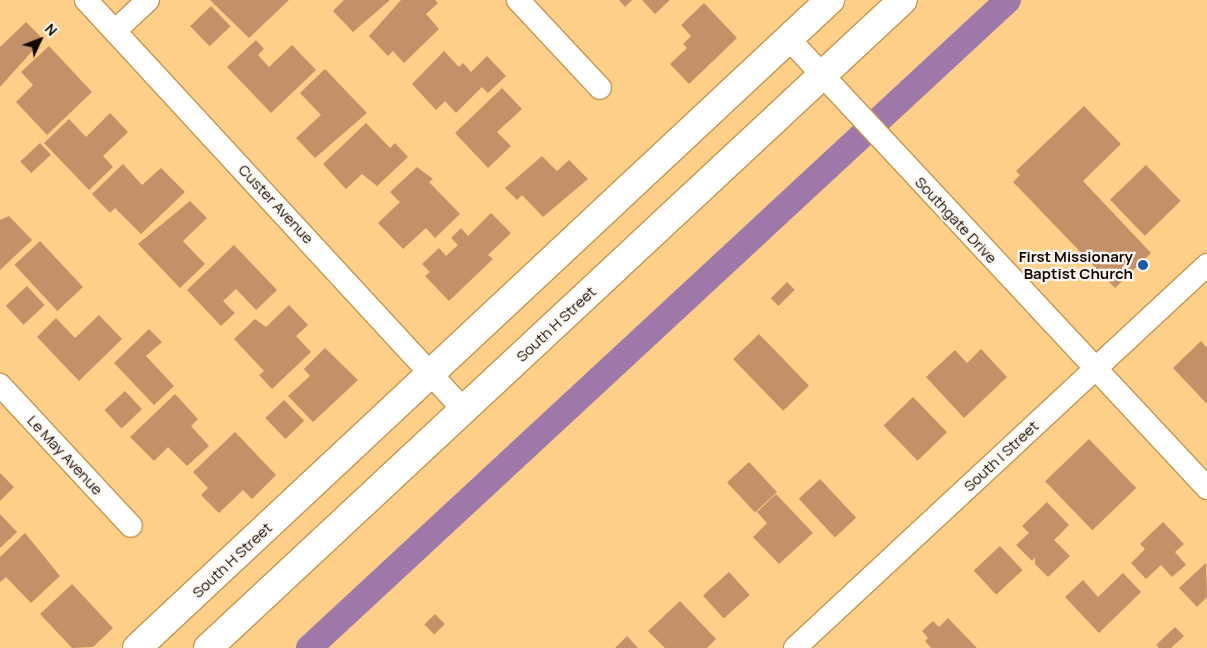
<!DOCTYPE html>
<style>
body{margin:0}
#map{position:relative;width:1207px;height:648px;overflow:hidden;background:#fdcf88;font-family:Manrope,sans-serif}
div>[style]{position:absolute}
.canal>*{height:26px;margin:-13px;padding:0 13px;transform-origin:13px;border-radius:13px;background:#9e78a9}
.building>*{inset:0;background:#c49068;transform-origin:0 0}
.roads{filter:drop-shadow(1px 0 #c49851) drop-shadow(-1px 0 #c49851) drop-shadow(0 1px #c49851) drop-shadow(0 -1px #c49851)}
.minor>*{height:22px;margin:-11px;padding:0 11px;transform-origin:11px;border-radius:11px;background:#fff}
.tertiary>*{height:28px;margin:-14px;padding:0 14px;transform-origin:14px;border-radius:14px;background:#fff}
.dots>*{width:14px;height:14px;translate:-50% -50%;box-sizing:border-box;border:2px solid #fcf8f1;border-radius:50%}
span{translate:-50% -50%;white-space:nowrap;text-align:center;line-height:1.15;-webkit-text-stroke:4.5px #fcf8f1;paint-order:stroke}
.street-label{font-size:15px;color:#150800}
.poi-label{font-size:15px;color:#150800;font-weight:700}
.right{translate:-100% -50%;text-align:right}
.north{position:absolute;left:15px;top:15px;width:50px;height:50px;-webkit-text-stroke:4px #fcf8f1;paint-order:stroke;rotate:47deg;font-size:14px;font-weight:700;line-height:20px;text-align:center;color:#150800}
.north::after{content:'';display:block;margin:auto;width:18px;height:22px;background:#150800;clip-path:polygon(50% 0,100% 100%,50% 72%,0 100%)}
</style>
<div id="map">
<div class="canal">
<div style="left:309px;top:648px;width:953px;rotate:-42.83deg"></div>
</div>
<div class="building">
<div style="clip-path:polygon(210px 0,289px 0,249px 38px)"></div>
<div style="clip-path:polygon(344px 0,390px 0,353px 32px,333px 11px)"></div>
<div style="clip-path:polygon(401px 0,435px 0,438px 3px,426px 14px,439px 29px,404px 63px,393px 51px,388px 56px,369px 36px)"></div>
<div style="clip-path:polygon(619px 0,632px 0,625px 7px)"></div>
<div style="clip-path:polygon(642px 0,670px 0,655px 14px)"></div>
<div style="clip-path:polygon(704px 3px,737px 38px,689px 84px,670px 64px,687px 48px,683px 44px,691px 36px,681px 25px)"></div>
<div style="left:211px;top:6px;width:28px;height:29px;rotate:46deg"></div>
<div style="clip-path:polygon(26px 22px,43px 39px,0 87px,0 47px)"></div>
<div style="clip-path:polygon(256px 40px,264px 49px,258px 55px,269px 67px,292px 45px,316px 70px,271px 113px,227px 67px)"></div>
<div style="clip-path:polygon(49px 46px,92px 92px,47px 135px,16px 102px,33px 85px,21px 72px)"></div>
<div style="clip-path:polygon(444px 51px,459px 67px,463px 63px,471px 72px,487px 56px,506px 76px,488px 93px,482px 87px,456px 113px,445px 101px,436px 110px,412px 84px)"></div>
<div style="clip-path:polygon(325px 69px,367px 113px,315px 158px,296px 138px,321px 115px,300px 93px)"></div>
<div style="clip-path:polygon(502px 88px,522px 109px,497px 132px,511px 146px,488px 168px,455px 133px)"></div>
<div style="clip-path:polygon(1084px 106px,1121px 144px,1083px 181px,1151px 253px,1115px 288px,1013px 182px,1020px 175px,1016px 171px)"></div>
<div style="clip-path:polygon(110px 113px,128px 132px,103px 156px,113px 167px,89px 190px,44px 143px,69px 119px,86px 137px)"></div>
<div style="clip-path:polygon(366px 123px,390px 148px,395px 143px,408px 157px,377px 186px,362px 174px,346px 189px,323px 164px)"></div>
<div style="left:40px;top:143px;width:16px;height:27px;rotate:47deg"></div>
<div style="clip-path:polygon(542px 156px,557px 171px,569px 160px,588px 179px,543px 217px,522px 195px,517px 200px,505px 188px)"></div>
<div style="clip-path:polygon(123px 164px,142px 185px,161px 168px,185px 192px,141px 234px,115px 208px,110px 213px,92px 194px)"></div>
<div style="left:1146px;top:165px;width:50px;height:50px;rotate:46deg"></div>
<div style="clip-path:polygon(417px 167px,433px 179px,429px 182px,460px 214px,435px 238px,426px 228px,403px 249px,378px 223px,400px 202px,390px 192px)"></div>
<div style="clip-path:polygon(190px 201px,207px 218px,183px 241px,205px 264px,180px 288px,138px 244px)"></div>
<div style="clip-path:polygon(491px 213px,511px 233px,488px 255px,493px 259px,449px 301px,425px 276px,430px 272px,422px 264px,439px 248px,446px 256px,458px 245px,451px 238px,461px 228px,468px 236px)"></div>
<div style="clip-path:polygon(9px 216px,32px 240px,0 270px,0 220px)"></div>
<div style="left:40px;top:241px;width:63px;height:35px;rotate:47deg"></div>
<div style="clip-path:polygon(234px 245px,277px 290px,256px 310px,236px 289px,223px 301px,235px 313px,221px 326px,187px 290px)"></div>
<div style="left:787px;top:282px;width:11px;height:23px;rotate:45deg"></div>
<div style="left:27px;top:286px;width:26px;height:29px;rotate:47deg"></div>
<div style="clip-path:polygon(289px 305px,308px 325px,296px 336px,311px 352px,272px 389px,259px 375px,264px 371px,234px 339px,255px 319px,266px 327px)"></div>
<div style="clip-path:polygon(99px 315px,122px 339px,79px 381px,37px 337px,56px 318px,75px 338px)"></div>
<div style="clip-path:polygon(149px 329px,162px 342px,146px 356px,174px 386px,154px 405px,114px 363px)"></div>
<div style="left:759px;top:334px;width:72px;height:36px;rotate:46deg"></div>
<div style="clip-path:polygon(1201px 341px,1207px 348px,1207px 404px,1173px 368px)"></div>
<div style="clip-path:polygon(325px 348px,358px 380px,313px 422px,288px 396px,310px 376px,304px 369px)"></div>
<div style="clip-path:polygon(981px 349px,1007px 377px,964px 418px,926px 377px,955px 350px,967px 363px)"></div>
<div style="left:125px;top:391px;width:25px;height:28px;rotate:47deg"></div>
<div style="clip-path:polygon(175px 394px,198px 419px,191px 426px,209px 446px,187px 466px,168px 447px,154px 461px,130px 437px)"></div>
<div style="left:913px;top:397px;width:49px;height:41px;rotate:46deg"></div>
<div style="left:284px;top:400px;width:29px;height:26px;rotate:46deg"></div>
<div style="clip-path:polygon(235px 432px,276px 475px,252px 499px,243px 490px,219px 513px,201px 495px,208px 488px,193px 472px)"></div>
<div style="left:1089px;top:439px;width:68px;height:61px;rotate:46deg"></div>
<div style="left:749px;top:462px;width:41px;height:30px;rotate:47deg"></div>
<div style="clip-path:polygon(0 473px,14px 487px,0 501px)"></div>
<div style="left:820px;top:479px;width:53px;height:29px;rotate:47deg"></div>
<div style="clip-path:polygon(776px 494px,813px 533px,779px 564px,753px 537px,767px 523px,757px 512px)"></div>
<div style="clip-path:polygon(1047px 502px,1069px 525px,1054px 540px,1070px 556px,1048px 577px,1035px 564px,1035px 557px,1032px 561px,1016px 545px,1029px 533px,1022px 526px)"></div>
<div style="clip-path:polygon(0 514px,17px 532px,0 548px)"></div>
<div style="clip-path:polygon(1163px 522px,1184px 544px,1175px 552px,1186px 565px,1172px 577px,1161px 565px,1146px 579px,1131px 563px,1145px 549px,1140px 544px)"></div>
<div style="clip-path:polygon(25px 533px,60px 576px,31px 603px,6px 577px,0 582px,0 557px)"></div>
<div style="left:1000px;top:546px;width:33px;height:36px;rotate:47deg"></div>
<div style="clip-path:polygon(1206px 563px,1207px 597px,1197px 607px,1179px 588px)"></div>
<div style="left:729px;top:572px;width:31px;height:35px;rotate:48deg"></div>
<div style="clip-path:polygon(1123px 573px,1141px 592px,1099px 633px,1065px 597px,1083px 580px,1098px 597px)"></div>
<div style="clip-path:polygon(72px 584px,113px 628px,93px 647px,72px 648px,40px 614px)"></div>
<div style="clip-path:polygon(680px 601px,716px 639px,707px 648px,665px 648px,648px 631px)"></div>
<div style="left:435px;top:614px;width:14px;height:15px;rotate:45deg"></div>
<div style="clip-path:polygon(948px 618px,977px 648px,931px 648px,925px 641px,928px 638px,922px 631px,933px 621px,939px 627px)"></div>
<div style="clip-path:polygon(1175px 627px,1184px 636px,1171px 648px,1159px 648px,1156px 645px)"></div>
<div style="clip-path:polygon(627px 636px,638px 648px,615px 648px)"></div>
</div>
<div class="roads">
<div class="minor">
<div style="left:86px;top:0;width:558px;rotate:47.33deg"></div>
<div style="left:518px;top:0;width:120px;rotate:47deg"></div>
<div style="left:115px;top:31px;width:45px;rotate:-43.2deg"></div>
<div style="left:788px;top:38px;width:615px;rotate:47.04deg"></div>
<div style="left:0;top:385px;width:192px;rotate:47.1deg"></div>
<div style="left:795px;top:648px;width:563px;rotate:-42.91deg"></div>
</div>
<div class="tertiary">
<div style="left:137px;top:648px;width:949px;rotate:-43.08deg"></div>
<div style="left:208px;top:648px;width:950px;rotate:-43deg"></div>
</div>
</div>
<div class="dots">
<div style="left:1143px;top:265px;background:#1f59aa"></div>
</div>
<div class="street-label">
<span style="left:276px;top:204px;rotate:47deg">Custer Avenue</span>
<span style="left:956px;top:220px;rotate:47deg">Southgate Drive</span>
<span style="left:556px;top:324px;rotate:-43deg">South H Street</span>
<span style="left:65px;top:455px;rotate:47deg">Le May Avenue</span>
<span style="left:1001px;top:456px;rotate:-43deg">South I Street</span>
<span style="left:232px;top:560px;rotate:-43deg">South H Street</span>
</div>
<div class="poi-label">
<span class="right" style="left:1133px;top:265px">First Missionary<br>Baptist Church</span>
</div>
<div class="north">N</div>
</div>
